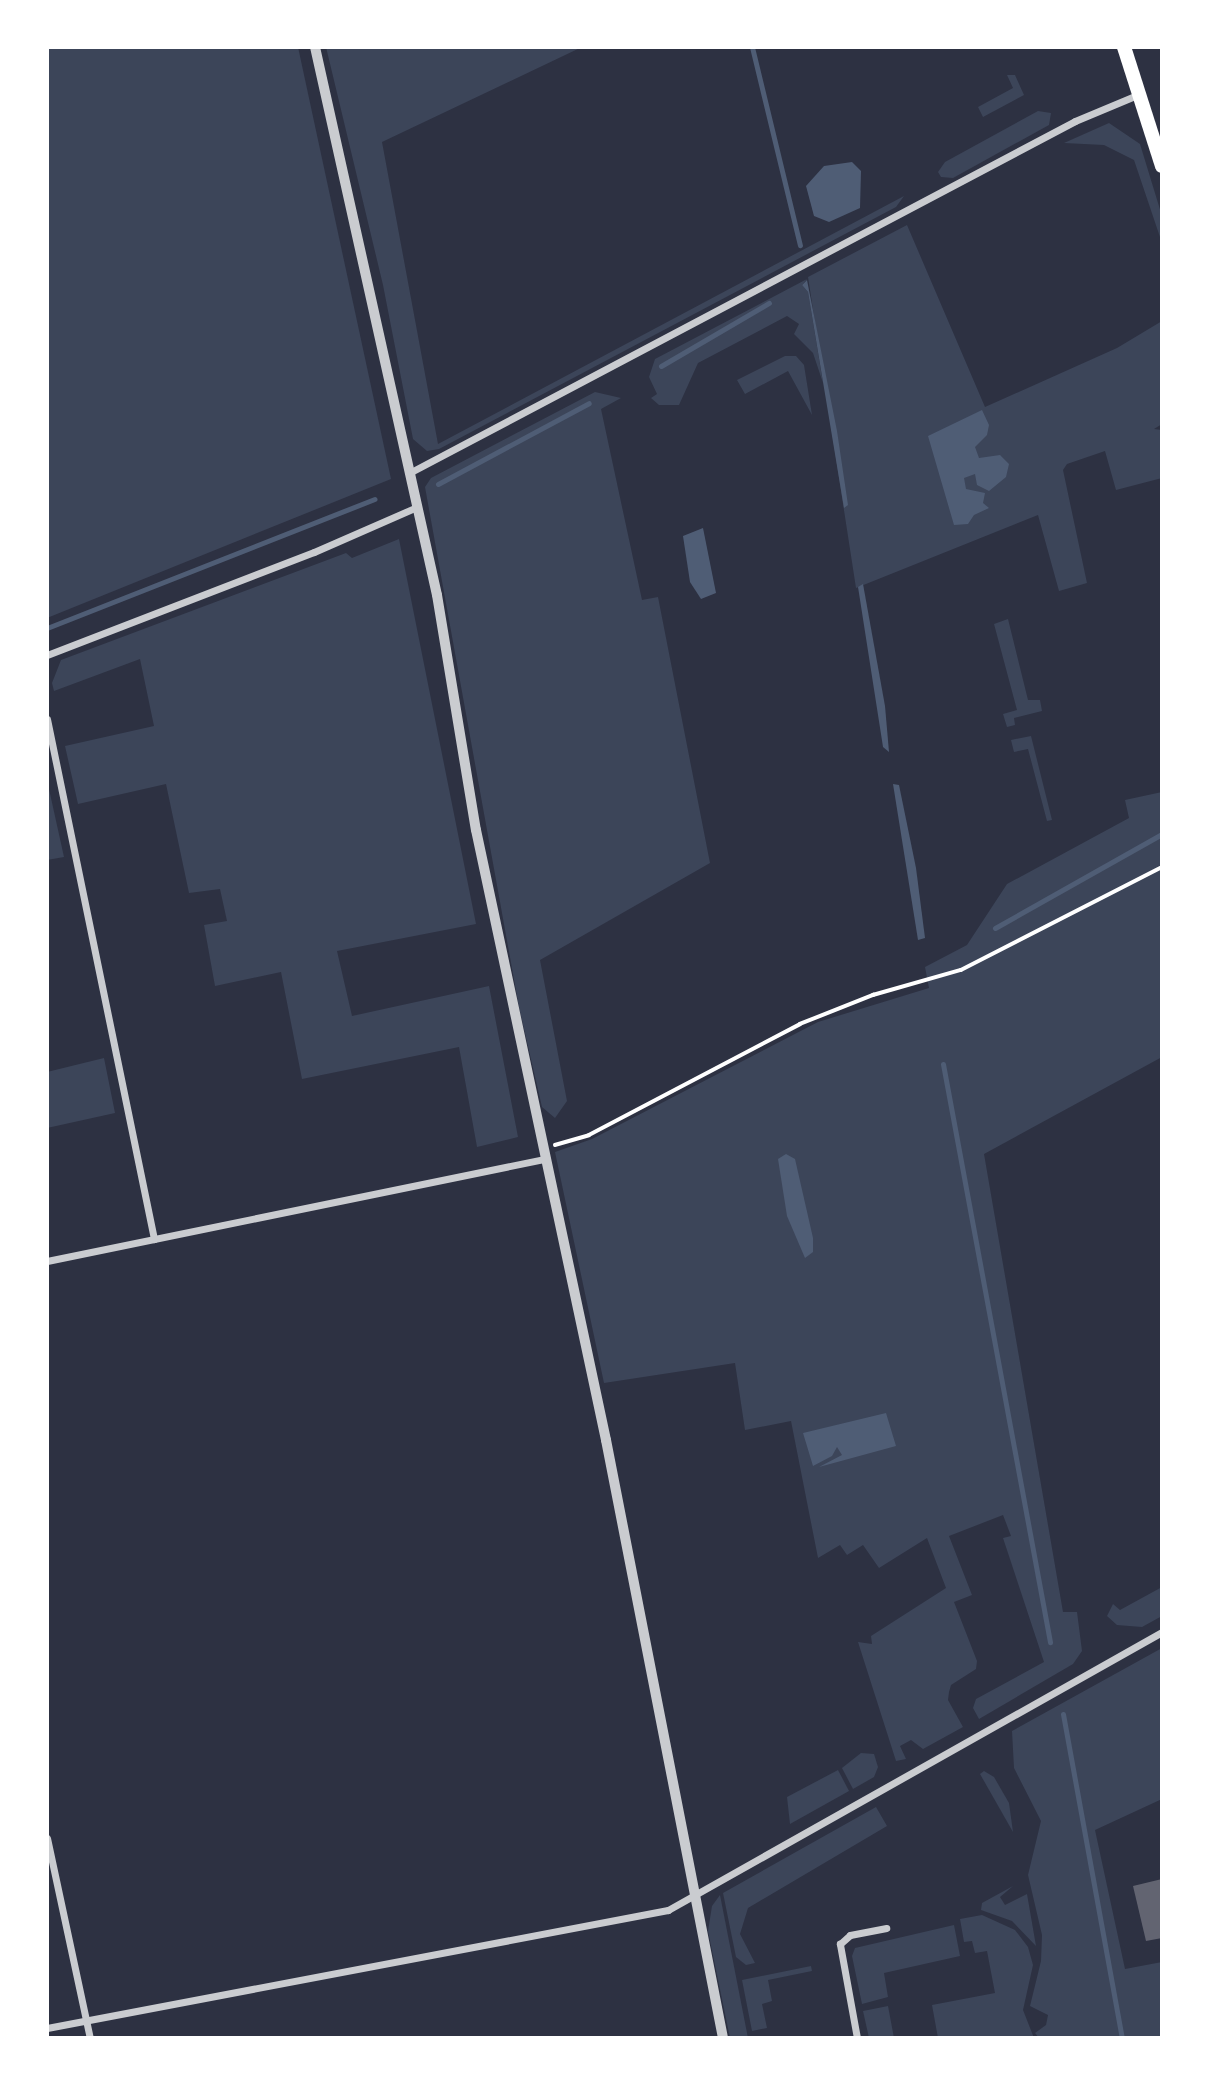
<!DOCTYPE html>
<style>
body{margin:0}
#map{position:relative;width:1209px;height:2085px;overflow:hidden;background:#2d3142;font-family:Montserrat,sans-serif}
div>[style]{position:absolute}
.green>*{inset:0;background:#3c4559}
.water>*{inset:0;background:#4f5d75}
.stream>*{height:5px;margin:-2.5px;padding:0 2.5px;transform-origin:2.5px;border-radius:2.5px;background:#4f5d75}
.building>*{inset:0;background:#626471}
.path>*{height:3.5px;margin:-1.75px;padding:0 1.75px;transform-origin:1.75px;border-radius:1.75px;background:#fff}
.minor>*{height:7px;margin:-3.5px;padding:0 3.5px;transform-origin:3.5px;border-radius:3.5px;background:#caccd0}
.tertiary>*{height:10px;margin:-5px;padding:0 5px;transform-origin:5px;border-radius:5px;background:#caccd0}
.trunk>*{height:14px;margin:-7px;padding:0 7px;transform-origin:7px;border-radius:7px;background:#fff}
span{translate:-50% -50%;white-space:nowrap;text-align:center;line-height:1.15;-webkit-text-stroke:5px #fff;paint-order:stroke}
.frame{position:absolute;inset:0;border:49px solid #fff;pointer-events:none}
</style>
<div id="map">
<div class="green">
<div style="clip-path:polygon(47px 47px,298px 47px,391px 479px,47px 618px)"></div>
<div style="clip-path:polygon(326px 47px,582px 47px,382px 142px,438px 444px,904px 196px,896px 207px,439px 449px,427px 451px,413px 439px,383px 285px)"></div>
<div style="clip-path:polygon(1007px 75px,1015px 75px,1024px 95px,983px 117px,978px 107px,1013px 88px)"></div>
<div style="clip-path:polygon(1038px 111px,1051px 113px,1049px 125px,953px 178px,941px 177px,938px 172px,945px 162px)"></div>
<div style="clip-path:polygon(1109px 123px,1140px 144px,1162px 216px,1162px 243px,1134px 160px,1104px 145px,1064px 143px)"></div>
<div style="clip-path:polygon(907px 225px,985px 407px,1117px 348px,1162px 321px,1162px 424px,1154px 429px,1162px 430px,1162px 478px,1116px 490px,1105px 451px,1067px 464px,1063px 470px,1087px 583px,1059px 591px,1038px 515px,856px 588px,808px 277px)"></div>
<div style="clip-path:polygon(807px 279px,802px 285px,808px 292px,823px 383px,813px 353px,794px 334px,799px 324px,787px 316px,698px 363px,679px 405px,659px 405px,651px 398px,657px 394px,649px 377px,655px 359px)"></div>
<div style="clip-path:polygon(785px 356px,796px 356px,804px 365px,812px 415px,788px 371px,745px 394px,737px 380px)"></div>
<div style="clip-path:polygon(595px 392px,621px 398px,601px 409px,642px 600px,658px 597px,710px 863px,540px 960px,567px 1101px,555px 1118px,542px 1107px,519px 1007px,425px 487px,431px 478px)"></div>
<div style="clip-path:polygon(399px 539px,476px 924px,337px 951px,352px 1016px,489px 986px,518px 1137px,477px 1147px,459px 1047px,302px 1079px,281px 972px,215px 986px,204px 925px,227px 921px,220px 889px,189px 893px,166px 784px,78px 804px,65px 746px,154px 726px,140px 659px,54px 691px,52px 683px,61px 660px,346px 553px,352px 558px)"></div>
<div style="clip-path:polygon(1008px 619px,1028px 700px,1040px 700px,1042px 711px,1014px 718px,1015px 725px,1007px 727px,1003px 714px,1017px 710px,994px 624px)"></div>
<div style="clip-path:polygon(1031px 736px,1052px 820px,1047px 821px,1028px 749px,1014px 752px,1011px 740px)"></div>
<div style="clip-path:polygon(47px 780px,64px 857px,47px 860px)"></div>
<div style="clip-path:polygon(1162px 792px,1162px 1057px,984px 1154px,1063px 1612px,1077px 1612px,1082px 1651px,1073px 1664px,979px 1719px,973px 1708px,976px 1699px,1044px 1662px,1003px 1538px,1011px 1536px,1003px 1515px,949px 1536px,972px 1595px,954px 1602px,977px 1661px,976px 1669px,951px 1685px,949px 1692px,948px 1700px,963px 1727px,923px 1749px,911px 1740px,900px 1746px,906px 1759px,896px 1761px,858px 1642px,872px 1644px,871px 1636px,946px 1588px,927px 1538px,879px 1568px,863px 1545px,847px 1555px,840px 1545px,818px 1558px,791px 1421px,745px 1430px,735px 1363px,604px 1383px,555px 1152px,592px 1139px,818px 1022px,929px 988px,925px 967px,967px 945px,1007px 884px,1129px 818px,1125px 800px)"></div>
<div style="clip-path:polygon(104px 1058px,115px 1113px,47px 1128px,47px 1072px)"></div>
<div style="clip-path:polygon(1162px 1587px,1162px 1616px,1142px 1627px,1117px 1625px,1107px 1616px,1113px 1604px,1120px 1610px)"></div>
<div style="clip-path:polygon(1162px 1648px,1162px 1799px,1095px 1830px,1125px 1969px,1162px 1962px,1162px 2038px,1039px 2038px,1035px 2033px,1046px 2025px,1048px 2015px,1030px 2006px,1041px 1961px,1042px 1935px,1028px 1875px,1041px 1821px,1014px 1768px,1012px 1731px)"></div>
<div style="clip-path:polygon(861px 1753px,874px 1754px,878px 1767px,874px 1777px,853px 1789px,842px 1768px)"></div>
<div style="clip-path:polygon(838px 1770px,849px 1791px,790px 1824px,787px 1797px)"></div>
<div style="clip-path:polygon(984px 1771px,994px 1777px,1009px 1803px,1013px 1832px,980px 1774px)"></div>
<div style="clip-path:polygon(876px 1807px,887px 1826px,748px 1908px,740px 1934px,755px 1963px,746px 1965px,736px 1957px,723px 1893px)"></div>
<div style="clip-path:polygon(1013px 1886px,1000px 1897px,1005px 1905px,1027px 1894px,1036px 1946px,1012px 1921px,981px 1910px,982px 1903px)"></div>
<div style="clip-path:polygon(720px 1895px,748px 2038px,730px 2038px,708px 1931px,712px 1906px)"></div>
<div style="clip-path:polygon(982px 1915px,1015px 1930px,1028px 1947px,1033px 1965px,1023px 2010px,1034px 2038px,938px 2038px,932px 2005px,995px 1993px,987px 1951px,975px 1953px,972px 1941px,964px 1942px,960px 1919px)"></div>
<div style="clip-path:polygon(954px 1925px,960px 1956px,884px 1973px,888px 1997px,862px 2004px,852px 1956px,855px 1948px)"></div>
<div style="clip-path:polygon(811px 1966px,812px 1971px,768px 1980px,772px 2001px,762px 2004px,767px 2028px,752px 2031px,742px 1980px)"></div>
<div style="clip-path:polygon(888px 2006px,894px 2038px,869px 2038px,863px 2011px)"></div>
</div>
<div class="water">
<div style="clip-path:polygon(852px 162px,861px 171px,860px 208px,829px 222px,814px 216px,806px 186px,824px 166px)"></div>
<div style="clip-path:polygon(807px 280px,837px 431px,848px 505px,844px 508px,808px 292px,802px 285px)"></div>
<div style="clip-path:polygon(982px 410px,989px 425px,987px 435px,975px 447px,979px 458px,1000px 455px,1009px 464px,1006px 477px,989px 491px,977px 485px,975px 474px,964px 478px,966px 489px,985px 493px,983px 503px,989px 508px,974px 515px,968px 524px,954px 525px,928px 436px)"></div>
<div style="clip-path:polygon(703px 528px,716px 593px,701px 599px,690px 582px,683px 536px)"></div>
<div style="clip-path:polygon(863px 584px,885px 706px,889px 752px,883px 747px,858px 587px)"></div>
<div style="clip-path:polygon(893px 784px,899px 785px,916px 868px,925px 938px,918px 940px)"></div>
<div style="clip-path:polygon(786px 1154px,795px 1159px,813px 1238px,813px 1252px,805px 1258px,787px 1216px,778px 1159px)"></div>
<div style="clip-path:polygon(886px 1413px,896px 1446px,819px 1467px,842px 1455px,837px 1447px,832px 1456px,813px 1466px,803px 1433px)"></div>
</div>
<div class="stream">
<div style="left:752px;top:47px;width:204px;rotate:76.4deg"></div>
<div style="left:661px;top:366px;width:125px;rotate:-30.3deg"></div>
<div style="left:438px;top:484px;width:171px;rotate:-28.2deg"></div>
<div style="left:47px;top:628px;width:352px;rotate:-21.5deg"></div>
<div style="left:995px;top:928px;width:192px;rotate:-29.4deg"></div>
<div style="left:943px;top:1064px;width:588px;rotate:79.51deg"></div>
<div style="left:1063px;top:1714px;width:329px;rotate:79.7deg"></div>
</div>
<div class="building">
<div style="clip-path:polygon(1162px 1879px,1162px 1938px,1146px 1941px,1133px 1886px)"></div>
</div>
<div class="path">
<div style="left:555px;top:1145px;width:35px;rotate:-16deg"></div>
<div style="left:589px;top:1135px;width:238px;rotate:-27.7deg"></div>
<div style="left:800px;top:1024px;width:79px;rotate:-21.7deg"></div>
<div style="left:873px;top:995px;width:91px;rotate:-15.9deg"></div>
<div style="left:961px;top:970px;width:226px;rotate:-27.1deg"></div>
</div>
<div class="minor">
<div style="left:411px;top:472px;width:751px;rotate:-27.86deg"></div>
<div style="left:1075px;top:121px;width:70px;rotate:-22.6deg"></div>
<div style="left:47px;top:655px;width:286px;rotate:-21.1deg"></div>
<div style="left:314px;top:552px;width:112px;rotate:-23.6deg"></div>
<div style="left:47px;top:719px;width:531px;rotate:78.37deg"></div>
<div style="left:47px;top:1261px;width:507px;rotate:-11.6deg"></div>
<div style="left:47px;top:1838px;width:205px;rotate:77.9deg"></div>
<div style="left:47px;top:2028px;width:632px;rotate:-10.76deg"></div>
<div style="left:668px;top:1910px;width:567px;rotate:-29.37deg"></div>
<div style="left:857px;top:2038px;width:96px;rotate:-100.3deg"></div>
<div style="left:840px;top:1944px;width:13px;rotate:-42deg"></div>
<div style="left:850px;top:1935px;width:37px;rotate:-11deg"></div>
</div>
<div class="tertiary">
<div style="left:315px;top:47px;width:561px;rotate:77.45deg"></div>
<div style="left:437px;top:595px;width:238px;rotate:80.6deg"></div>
<div style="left:476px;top:830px;width:624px;rotate:77.97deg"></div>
<div style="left:606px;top:1440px;width:609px;rotate:78.93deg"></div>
</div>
<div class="trunk">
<div style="left:1124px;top:47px;width:125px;rotate:72.3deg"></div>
</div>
<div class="frame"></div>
</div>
